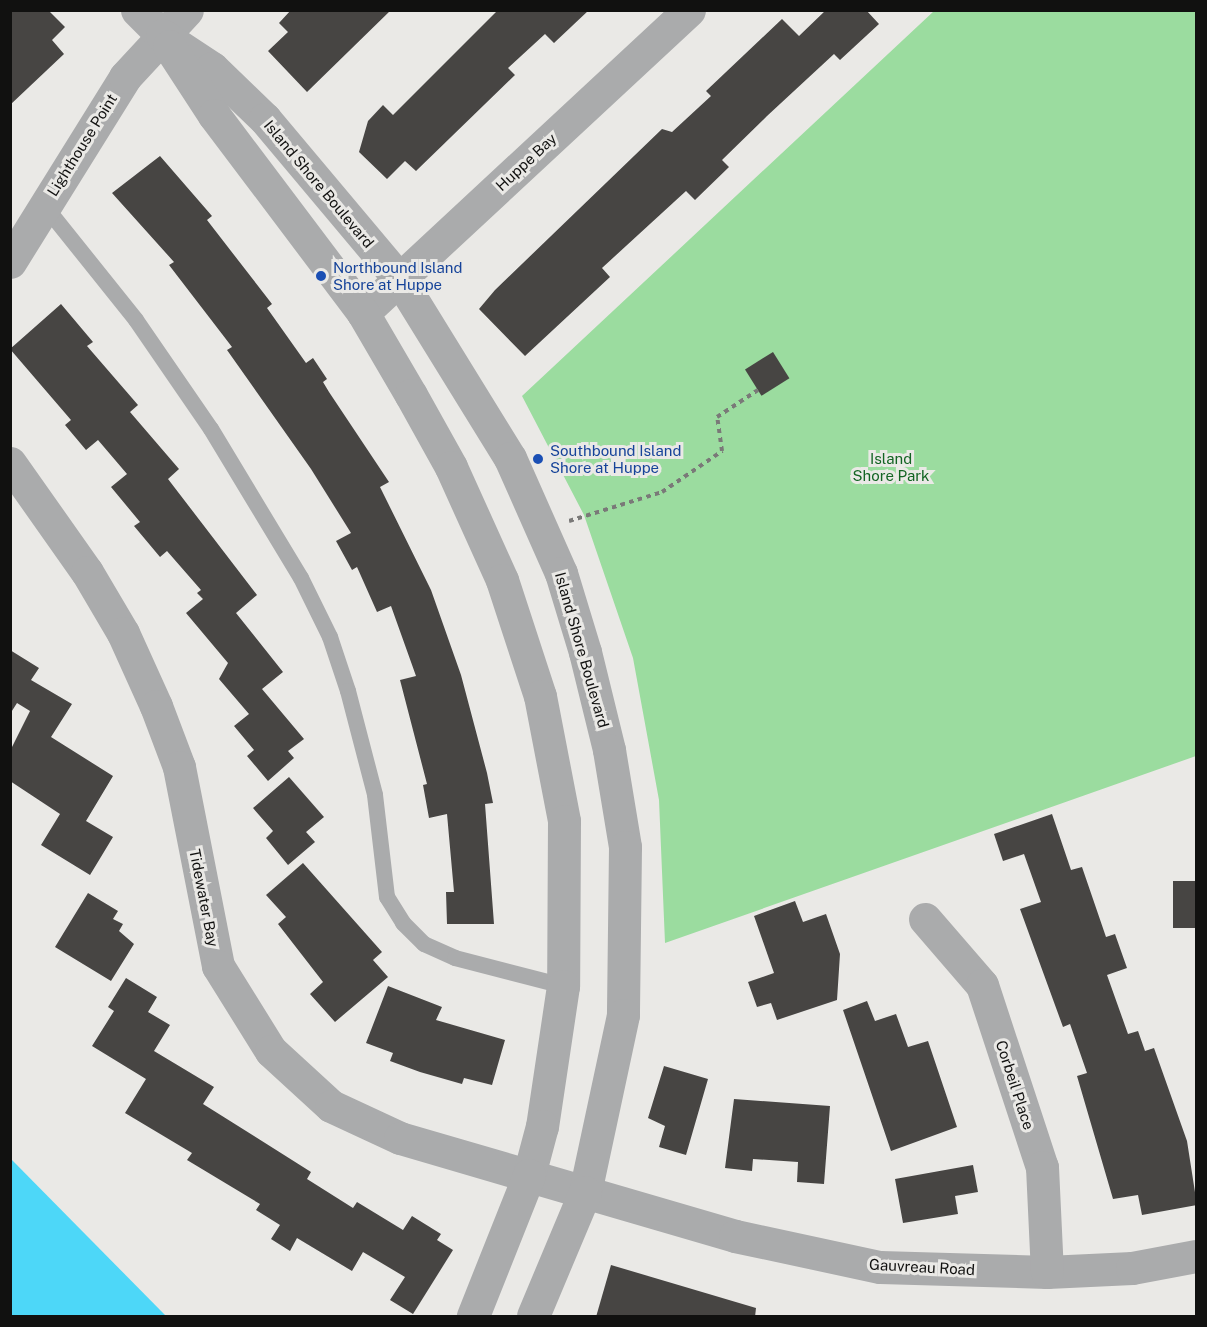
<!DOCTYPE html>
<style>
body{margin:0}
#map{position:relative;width:1207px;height:1327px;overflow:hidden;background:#eae9e6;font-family:"Public Sans",sans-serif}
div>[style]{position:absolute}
.green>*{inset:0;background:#9bdc9f}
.water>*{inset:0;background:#4dd7f8}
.building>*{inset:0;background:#474543;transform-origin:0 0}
.path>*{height:4px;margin-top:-2px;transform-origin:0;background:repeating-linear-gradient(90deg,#7a7978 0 4.5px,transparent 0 9px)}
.service>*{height:16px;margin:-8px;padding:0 8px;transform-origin:8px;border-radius:8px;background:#aaabac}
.minor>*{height:33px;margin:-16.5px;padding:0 16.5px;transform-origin:16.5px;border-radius:16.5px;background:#aaabac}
.tertiary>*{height:33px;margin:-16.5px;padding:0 16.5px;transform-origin:16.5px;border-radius:16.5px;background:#aaabac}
.dots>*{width:16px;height:16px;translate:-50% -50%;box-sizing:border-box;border:3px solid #eae9e6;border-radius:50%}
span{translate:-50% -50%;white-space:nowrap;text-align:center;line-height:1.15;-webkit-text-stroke:6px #eae9e6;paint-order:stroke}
.street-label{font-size:15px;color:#111110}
.transit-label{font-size:15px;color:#164399}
.left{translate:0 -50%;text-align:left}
.park-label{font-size:15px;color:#136423}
.frame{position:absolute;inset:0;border:12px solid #111110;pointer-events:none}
</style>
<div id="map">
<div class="green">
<div style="clip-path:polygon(934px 11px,1196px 11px,1196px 756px,665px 943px,659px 800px,633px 658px,584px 515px,522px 396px)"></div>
</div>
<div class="water">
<div style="clip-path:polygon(11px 1159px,166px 1316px,11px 1316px)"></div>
</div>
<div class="building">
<div style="clip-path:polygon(10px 10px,48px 10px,65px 27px,52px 40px,64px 54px,10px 105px)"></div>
<div style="clip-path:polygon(291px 10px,391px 10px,307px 92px,268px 51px,288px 32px,279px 23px)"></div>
<div style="clip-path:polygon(498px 10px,589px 10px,554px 43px,545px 34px,508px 68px,515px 75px,416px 171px,405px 161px,387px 179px,359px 152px,368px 121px,383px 105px,393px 115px)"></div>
<div style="clip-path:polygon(826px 10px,866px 10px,879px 24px,840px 60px,834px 54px,767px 116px,722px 160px,729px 167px,695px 200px,686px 191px,602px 268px,610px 277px,525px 356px,479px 309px,495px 290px,662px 129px,672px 132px,711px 96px,706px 91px,782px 19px,799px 36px)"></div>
<div style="clip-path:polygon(160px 156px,212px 216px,207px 220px,272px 304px,267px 308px,306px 363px,313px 358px,327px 379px,323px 382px,329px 392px,389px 482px,380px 487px,431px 590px,461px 675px,487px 773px,493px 803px,485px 804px,494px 924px,447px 924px,446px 892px,454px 892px,447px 814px,429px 818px,423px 785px,427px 784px,400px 680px,416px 676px,391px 606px,377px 612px,357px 567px,352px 570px,336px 541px,351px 533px,311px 469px,227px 350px,232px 347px,169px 265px,174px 262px,112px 193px)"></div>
<div style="clip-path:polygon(61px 304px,93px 342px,87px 346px,138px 405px,130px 412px,179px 469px,168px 479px,257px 595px,236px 613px,283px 672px,262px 689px,304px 739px,288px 751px,294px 758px,268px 781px,247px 756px,254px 750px,234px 726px,249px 714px,219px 679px,228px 663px,186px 613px,203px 599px,197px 593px,201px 590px,167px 551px,160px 557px,134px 526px,140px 522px,111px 487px,127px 474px,98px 440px,86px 450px,65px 425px,71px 420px,10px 349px)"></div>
<div style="left:773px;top:352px;width:31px;height:33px;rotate:58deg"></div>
<div style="clip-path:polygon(10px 650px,39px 668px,31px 680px,72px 704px,51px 737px,113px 776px,86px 821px,113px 837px,90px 875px,41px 845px,60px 814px,10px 781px,10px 751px,30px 711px,17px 703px,10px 714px)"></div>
<div style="clip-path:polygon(289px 777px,324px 817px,306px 832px,315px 842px,288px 865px,266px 838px,273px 831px,253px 808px)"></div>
<div style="clip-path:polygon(1052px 814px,1071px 870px,1082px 867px,1106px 937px,1115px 934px,1127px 968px,1107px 975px,1128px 1034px,1138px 1031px,1145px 1051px,1154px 1048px,1187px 1141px,1197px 1205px,1142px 1215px,1138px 1195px,1113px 1199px,1077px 1076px,1087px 1073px,1070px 1024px,1063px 1027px,1020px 909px,1041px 902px,1024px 854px,1003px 861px,994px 834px)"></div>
<div style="clip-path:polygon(303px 863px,382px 952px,373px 960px,388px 977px,335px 1022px,310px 994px,323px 982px,278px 924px,286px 917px,266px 895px)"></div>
<div style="left:1197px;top:881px;width:47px;height:24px;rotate:90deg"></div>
<div style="clip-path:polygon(88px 893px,118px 911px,113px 919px,123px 924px,119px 931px,134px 944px,111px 981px,55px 947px)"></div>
<div style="clip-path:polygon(795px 901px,803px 922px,826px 914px,840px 954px,837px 1000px,777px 1020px,771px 1003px,757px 1007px,748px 982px,774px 973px,754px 916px)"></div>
<div style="clip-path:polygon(126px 978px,157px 997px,148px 1012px,170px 1025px,154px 1051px,214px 1087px,203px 1104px,311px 1172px,307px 1179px,353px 1208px,357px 1202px,403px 1230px,412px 1216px,441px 1234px,437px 1240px,453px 1250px,413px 1314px,390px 1300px,405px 1277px,363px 1252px,352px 1271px,297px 1238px,290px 1251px,271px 1239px,280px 1225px,256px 1210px,260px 1204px,187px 1160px,192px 1153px,125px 1113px,146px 1079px,92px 1046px,114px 1011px,108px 1007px)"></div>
<div style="clip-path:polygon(388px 986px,442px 1007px,436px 1020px,505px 1040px,492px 1085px,464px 1078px,462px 1084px,420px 1072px,390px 1061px,393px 1053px,366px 1043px)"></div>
<div style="clip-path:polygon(867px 1001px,875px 1021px,896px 1014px,908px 1047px,928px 1041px,957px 1127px,891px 1151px,843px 1010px)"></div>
<div style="clip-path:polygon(664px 1066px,708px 1079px,686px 1155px,659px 1147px,665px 1126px,648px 1118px)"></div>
<div style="clip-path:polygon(734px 1099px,830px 1106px,824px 1184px,797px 1182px,798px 1162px,753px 1159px,752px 1171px,725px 1168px)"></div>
<div style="clip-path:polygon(973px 1165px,978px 1192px,955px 1196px,958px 1214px,903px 1223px,895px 1179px)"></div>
<div style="clip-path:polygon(611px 1265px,756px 1308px,755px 1317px,596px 1317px)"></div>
</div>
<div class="path">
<div style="left:569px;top:521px;width:97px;rotate:-17.3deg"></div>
<div style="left:662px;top:492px;width:73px;rotate:-34.3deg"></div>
<div style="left:722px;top:451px;width:34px;rotate:-98deg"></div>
<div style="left:717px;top:417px;width:49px;rotate:-33.4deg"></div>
</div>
<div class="service">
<div style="left:44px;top:205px;width:147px;rotate:51.3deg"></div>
<div style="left:136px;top:320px;width:132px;rotate:55.5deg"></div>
<div style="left:211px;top:429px;width:174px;rotate:58.9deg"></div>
<div style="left:301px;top:578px;width:66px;rotate:63.8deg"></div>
<div style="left:330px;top:637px;width:57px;rotate:71.6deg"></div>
<div style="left:348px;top:691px;width:107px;rotate:75.4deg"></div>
<div style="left:375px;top:795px;width:103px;rotate:83.3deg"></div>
<div style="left:387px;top:897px;width:31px;rotate:58deg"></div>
<div style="left:403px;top:923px;width:30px;rotate:45deg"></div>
<div style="left:424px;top:944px;width:34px;rotate:24deg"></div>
<div style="left:455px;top:958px;width:112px;rotate:14.5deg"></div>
</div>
<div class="minor">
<div style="left:10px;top:262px;width:218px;rotate:-58.1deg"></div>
<div style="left:125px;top:77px;width:91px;rotate:-47.2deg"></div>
<div style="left:363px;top:313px;width:445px;rotate:-42.9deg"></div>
<div style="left:10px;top:463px;width:133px;rotate:54.8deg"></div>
<div style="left:87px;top:572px;width:71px;rotate:59.5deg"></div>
<div style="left:123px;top:633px;width:80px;rotate:65.7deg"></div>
<div style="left:156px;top:706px;width:65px;rotate:69.3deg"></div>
<div style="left:179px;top:767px;width:203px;rotate:78.9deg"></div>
<div style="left:218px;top:966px;width:100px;rotate:58.1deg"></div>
<div style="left:271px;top:1051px;width:81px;rotate:42.5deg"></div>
<div style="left:331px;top:1106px;width:76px;rotate:24.9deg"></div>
<div style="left:400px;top:1138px;width:349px;rotate:16.3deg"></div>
<div style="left:735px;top:1236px;width:148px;rotate:12.1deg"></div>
<div style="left:880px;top:1267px;width:167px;rotate:1.7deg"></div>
<div style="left:1047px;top:1272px;width:85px;rotate:-2.7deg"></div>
<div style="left:1132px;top:1268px;width:65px;rotate:-10.6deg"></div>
<div style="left:925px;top:919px;width:87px;rotate:49.2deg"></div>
<div style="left:982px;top:985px;width:192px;rotate:71.8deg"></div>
<div style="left:1042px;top:1167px;width:105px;rotate:87.3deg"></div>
</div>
<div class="tertiary">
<div style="left:137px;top:10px;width:35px;rotate:45deg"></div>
<div style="left:162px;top:35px;width:60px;rotate:33.4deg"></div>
<div style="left:212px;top:68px;width:74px;rotate:43.9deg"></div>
<div style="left:265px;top:119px;width:210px;rotate:50deg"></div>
<div style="left:400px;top:280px;width:209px;rotate:58.3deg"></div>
<div style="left:510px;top:458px;width:126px;rotate:66.1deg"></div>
<div style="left:561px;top:573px;width:83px;rotate:73.1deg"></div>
<div style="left:585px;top:652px;width:101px;rotate:76.2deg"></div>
<div style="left:609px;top:750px;width:98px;rotate:80.6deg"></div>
<div style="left:625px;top:847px;width:168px;rotate:90.7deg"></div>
<div style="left:623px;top:1015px;width:181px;rotate:102.1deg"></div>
<div style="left:585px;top:1192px;width:134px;rotate:112.8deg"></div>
<div style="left:169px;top:46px;width:82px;rotate:56.9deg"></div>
<div style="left:214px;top:115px;width:248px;rotate:53deg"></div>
<div style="left:363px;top:313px;width:95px;rotate:59.7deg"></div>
<div style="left:411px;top:395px;width:82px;rotate:60.9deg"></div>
<div style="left:451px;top:467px;width:124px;rotate:65.7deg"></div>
<div style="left:502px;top:580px;width:122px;rotate:71.9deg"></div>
<div style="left:540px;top:696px;width:127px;rotate:79.1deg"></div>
<div style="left:564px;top:821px;width:165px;rotate:90.3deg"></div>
<div style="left:563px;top:986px;width:142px;rotate:98.5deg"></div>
<div style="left:542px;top:1126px;width:51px;rotate:104.9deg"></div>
<div style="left:529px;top:1175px;width:152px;rotate:111.7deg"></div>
</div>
<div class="dots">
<div style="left:321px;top:276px;background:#1a4fb4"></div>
<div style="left:538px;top:459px;background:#1a4fb4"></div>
</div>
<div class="street-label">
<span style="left:82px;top:145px;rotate:-58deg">Lighthouse Point</span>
<span style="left:526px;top:162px;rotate:-43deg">Huppe Bay</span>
<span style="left:319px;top:184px;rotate:50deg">Island Shore Boulevard</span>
<span style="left:582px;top:650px;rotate:74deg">Island Shore Boulevard</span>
<span style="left:204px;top:898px;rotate:79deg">Tidewater Bay</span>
<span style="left:1015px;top:1085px;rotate:72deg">Corbeil Place</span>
<span style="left:922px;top:1267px;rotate:3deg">Gauvreau Road</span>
</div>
<div class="transit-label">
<span class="left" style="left:333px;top:276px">Northbound Island<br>Shore at Huppe</span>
<span class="left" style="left:550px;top:459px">Southbound Island<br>Shore at Huppe</span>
</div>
<div class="park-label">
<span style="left:891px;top:467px">Island<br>Shore Park</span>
</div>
<div class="frame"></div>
</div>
